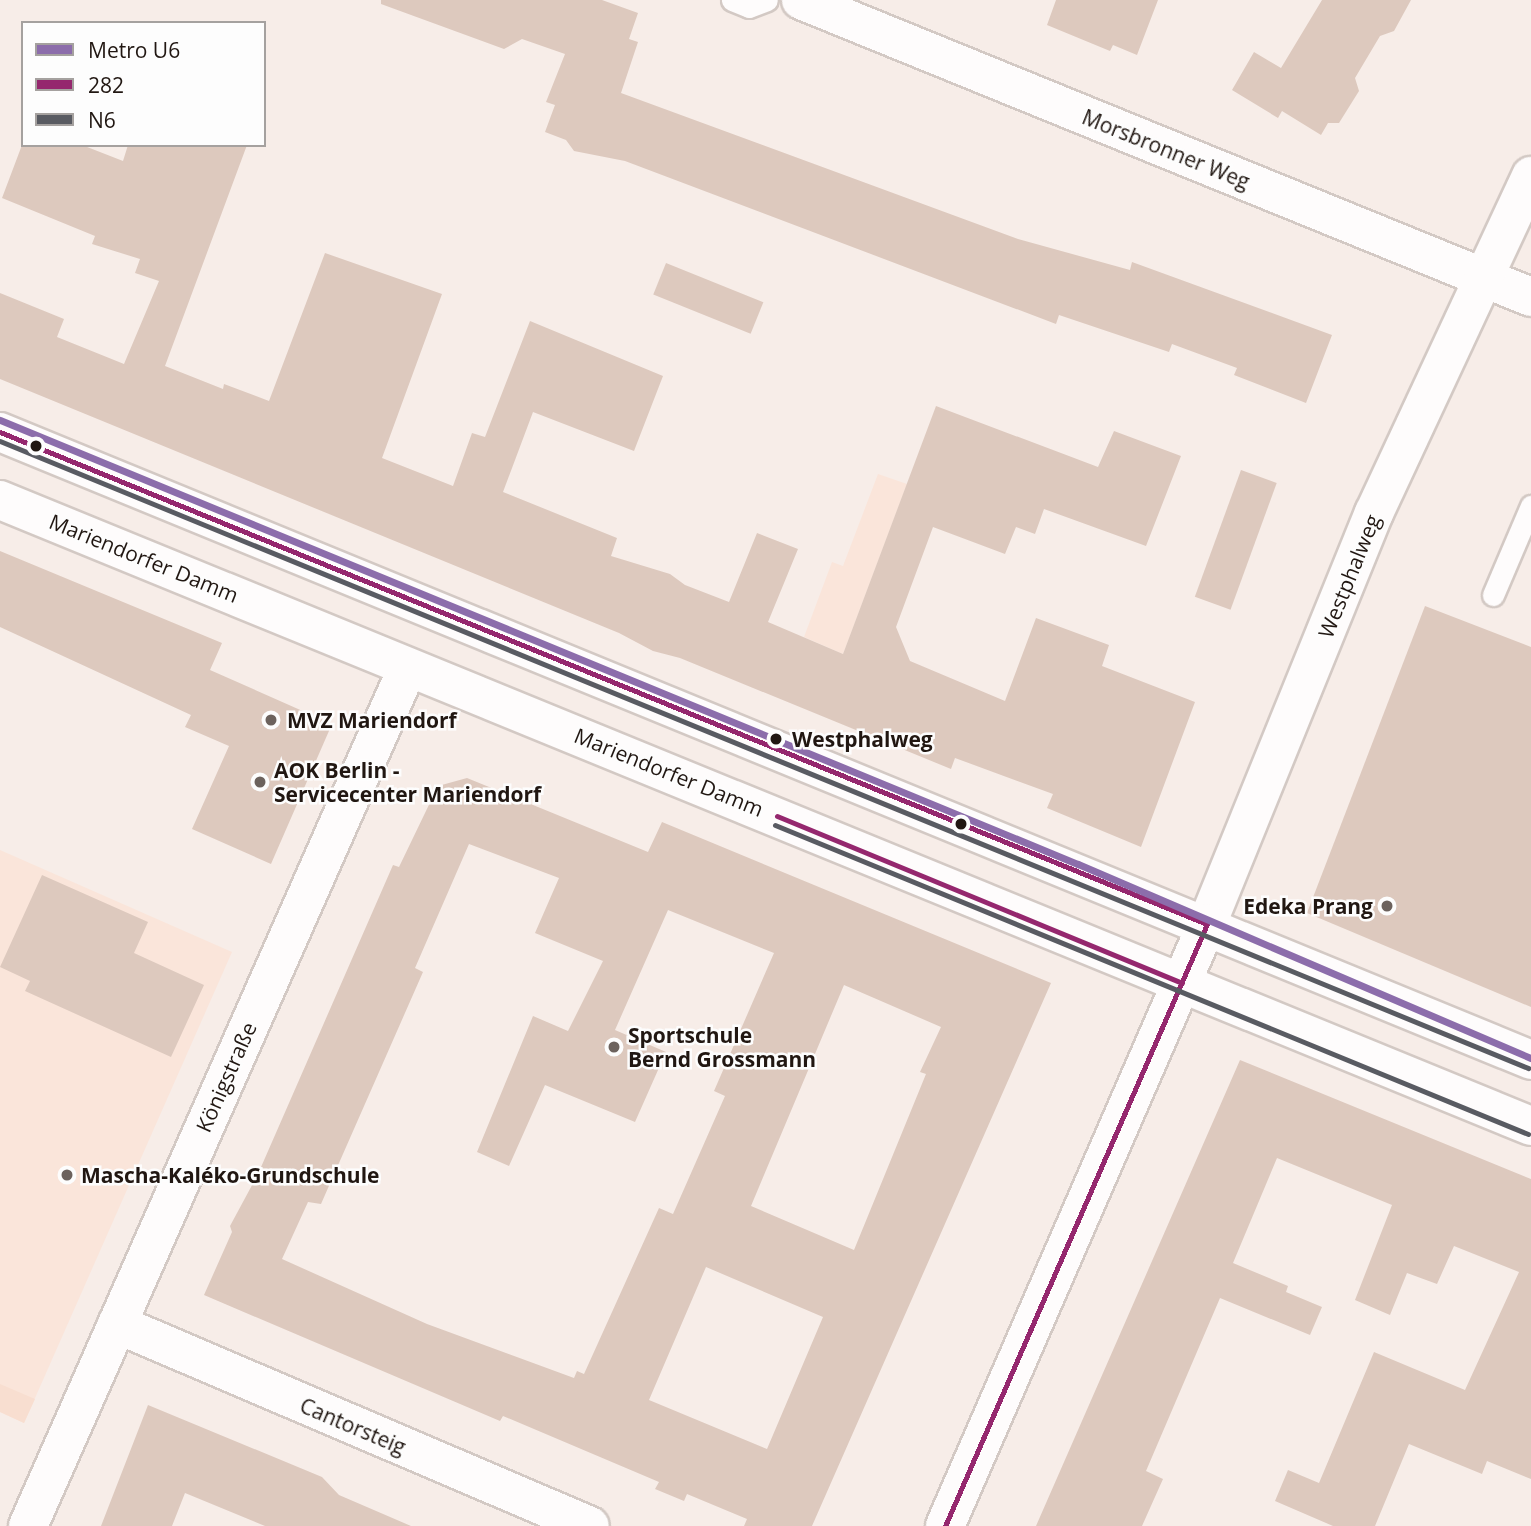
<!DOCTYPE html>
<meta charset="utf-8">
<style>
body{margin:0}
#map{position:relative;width:1531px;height:1526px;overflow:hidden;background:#f7ede8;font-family:"Open Sans",sans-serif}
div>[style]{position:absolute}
.built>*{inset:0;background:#fae5da}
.green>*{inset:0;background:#f8ded0}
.building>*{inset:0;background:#ddc9be;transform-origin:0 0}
.roads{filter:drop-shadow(2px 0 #d3c9c4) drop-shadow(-2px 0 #d3c9c4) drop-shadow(0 2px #d3c9c4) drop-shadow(0 -2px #d3c9c4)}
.service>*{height:21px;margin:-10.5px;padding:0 10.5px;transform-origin:10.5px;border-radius:10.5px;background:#fefcfc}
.minor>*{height:38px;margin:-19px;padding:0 19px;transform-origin:19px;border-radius:19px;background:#fefcfc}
.tertiary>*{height:38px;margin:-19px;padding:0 19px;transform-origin:19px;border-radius:19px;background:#fefcfc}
.primary>*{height:38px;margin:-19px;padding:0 19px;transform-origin:19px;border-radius:19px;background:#fefcfc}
.bus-1>*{height:5px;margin:-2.5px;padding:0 2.5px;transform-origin:2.5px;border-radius:2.5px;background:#95276e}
.bus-2>*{height:5px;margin:-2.5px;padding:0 2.5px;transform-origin:2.5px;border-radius:2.5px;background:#595b62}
.metro-1>*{height:7px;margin:-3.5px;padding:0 3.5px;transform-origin:3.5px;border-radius:3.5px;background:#8c6dab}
.dots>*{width:19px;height:19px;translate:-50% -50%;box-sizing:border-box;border:4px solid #fdfdfd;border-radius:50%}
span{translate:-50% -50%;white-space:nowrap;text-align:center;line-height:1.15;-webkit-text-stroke:5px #fdfdfd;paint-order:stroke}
.street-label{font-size:21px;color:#211712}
.poi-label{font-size:21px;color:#211712;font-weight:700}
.left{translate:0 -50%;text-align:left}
.right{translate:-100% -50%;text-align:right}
.stop-label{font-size:21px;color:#211712;font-weight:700}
.legend{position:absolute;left:21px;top:21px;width:245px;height:126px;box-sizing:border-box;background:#fdfdfd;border:2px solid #a5a19f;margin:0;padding:9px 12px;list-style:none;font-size:21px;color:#211712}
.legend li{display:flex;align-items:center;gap:14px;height:35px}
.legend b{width:35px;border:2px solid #a5a19f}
</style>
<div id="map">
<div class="built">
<div style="clip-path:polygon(878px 474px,907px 484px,843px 654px,804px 637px,832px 562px,843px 566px)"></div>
<div style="clip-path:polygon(0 850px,232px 952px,24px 1423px,0 1412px)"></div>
</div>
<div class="green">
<div style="clip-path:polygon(0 1384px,35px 1399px,24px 1423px,0 1412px)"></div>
</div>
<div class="building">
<div style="clip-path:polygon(381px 0,602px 0,638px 13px,629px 39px,638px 42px,621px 93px,1018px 239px,1130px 270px,1132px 262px,1332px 335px,1306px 403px,1234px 375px,1237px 368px,1172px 344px,1169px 352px,1059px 315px,1056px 324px,625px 161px,574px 151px,566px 140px,545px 132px,555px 105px,546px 102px,565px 54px,522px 39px,504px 49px,381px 4px)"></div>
<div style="clip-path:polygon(1056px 0,1158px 0,1137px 55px,1113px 45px,1110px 51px,1047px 25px)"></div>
<div style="clip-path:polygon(1322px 0,1411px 0,1394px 31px,1380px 36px,1355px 78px,1359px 91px,1339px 123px,1328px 123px,1321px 135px,1282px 111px,1278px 118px,1232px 90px,1254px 52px,1281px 68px)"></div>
<div style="clip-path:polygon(22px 145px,82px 145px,123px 161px,128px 145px,247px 145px,165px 366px,223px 389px,224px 384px,269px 401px,325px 253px,442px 294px,382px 458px,453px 486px,472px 433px,485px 437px,530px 321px,663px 376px,634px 451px,533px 412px,503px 492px,617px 538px,611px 556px,670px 574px,685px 585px,729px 602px,757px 533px,798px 549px,768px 622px,843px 654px,936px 406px,1098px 467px,1114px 431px,1181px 456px,1146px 546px,1044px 509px,1035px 534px,1016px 527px,1005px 554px,933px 527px,896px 627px,910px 661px,1005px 701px,1036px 618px,1109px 645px,1102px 666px,1195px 702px,1141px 847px,1047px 808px,1053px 794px,955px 758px,951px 769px,680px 658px,653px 651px,619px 633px,0 379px,0 293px,64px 319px,57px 337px,124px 364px,159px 281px,135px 273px,140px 259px,92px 244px,95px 236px,2px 198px)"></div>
<div style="left:666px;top:263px;width:105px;height:34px;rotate:22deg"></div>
<div style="left:1241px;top:470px;width:38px;height:135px;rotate:20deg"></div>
<div style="clip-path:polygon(0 551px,222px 643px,210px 670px,332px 724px,271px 864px,192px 829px,229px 746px,185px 727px,191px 715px,0 627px)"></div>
<div style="clip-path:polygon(1425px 606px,1531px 647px,1531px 1007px,1307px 913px)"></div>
<div style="clip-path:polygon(evenodd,467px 778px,648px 852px,662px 822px,1051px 983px,812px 1526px,744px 1526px,747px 1519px,687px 1494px,684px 1501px,655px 1489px,659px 1482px,503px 1416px,500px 1421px,204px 1295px,232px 1232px,230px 1226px,258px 1174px,393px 865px,399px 867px,438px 786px,467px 778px,469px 844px,559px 878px,535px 933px,603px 961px,568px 1031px,533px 1016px,477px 1152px,509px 1166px,545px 1085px,635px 1122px,666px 1052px,615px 1030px,668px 910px,774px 953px,714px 1091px,725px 1096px,673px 1214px,659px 1208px,584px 1374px,577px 1371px,574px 1378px,427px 1324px,282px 1259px,308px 1202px,321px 1204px,423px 972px,415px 968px,469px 844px,467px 778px,844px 985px,941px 1027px,920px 1072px,926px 1074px,854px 1250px,751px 1206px,844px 985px,467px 778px,706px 1267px,823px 1317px,767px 1449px,649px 1400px,706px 1267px)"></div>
<div style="clip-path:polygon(42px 875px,148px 922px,134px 953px,204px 985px,171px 1057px,25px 991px,30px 981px,0 967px)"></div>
<div style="clip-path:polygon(1240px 1060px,1531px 1179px,1531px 1479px,1487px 1461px,1482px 1474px,1409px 1444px,1375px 1526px,1333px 1526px,1275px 1501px,1288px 1470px,1319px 1483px,1374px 1352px,1465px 1390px,1519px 1272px,1454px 1246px,1437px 1284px,1407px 1273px,1390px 1315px,1355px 1300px,1392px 1205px,1277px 1158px,1233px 1263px,1288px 1286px,1286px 1292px,1322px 1307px,1310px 1335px,1220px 1298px,1146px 1471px,1163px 1479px,1142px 1526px,1036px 1526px)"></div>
<div style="clip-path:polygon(148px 1405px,322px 1477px,339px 1495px,411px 1526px,265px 1526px,185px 1493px,172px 1526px,101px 1526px)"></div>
</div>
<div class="roads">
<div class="service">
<div style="left:732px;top:0;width:18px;rotate:22deg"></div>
<div style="left:749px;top:7px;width:19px;rotate:-21deg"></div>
<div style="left:1493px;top:595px;width:97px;rotate:-66.9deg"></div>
</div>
<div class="minor">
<div style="left:801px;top:0;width:788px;rotate:22.14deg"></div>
<div style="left:1207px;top:924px;width:444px;rotate:-67.9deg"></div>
<div style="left:1374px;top:513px;width:372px;rotate:-65deg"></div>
<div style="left:117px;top:1324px;width:514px;rotate:23.13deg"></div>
<div style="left:28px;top:1526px;width:939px;rotate:-66.14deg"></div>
</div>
<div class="tertiary">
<div style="left:945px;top:1526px;width:657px;rotate:-66.48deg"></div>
</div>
<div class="primary">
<div style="left:0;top:432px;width:1655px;rotate:22.3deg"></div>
<div style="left:0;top:500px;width:1654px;rotate:22.24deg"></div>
</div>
</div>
<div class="bus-1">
<div style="left:0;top:432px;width:1303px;rotate:22.18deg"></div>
<div style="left:1207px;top:924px;width:657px;rotate:113.52deg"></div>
<div style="left:777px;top:816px;width:438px;rotate:22.4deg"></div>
</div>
<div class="bus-2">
<div style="left:0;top:441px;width:1652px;rotate:22.31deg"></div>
<div style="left:775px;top:825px;width:814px;rotate:22.31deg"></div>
</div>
<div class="metro-1">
<div style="left:0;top:420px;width:1166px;rotate:22.39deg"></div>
<div style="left:1078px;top:864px;width:493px;rotate:23.2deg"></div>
</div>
<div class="dots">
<div style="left:36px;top:446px;background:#211712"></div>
<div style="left:271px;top:720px;background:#6c625d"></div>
<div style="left:776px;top:739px;background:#211712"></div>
<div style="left:260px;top:782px;background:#6c625d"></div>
<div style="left:961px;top:824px;background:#211712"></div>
<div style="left:1387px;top:906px;background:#6c625d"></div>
<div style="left:614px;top:1047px;background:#6c625d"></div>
<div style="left:67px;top:1175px;background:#6c625d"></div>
</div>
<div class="street-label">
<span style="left:1166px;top:149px;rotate:22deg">Morsbronner Weg</span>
<span style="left:144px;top:558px;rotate:22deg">Mariendorfer Damm</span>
<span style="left:1349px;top:576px;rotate:-68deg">Westphalweg</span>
<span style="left:669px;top:772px;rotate:22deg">Mariendorfer Damm</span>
<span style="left:226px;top:1077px;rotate:-66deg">Königstraße</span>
<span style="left:353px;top:1426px;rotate:23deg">Cantorsteig</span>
</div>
<div class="poi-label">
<span class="left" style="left:287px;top:720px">MVZ Mariendorf</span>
<span class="left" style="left:274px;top:782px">AOK Berlin -<br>Servicecenter Mariendorf</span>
<span class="right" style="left:1373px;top:906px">Edeka Prang</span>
<span class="left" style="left:628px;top:1047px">Sportschule<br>Bernd Grossmann</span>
<span class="left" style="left:81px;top:1175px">Mascha-Kaléko-Grundschule</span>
</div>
<div class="stop-label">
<span class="left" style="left:792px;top:739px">Westphalweg</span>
</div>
<ul class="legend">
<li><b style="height:9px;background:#8c6dab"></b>Metro U6</li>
<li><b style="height:9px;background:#95276e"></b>282</li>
<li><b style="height:9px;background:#595b62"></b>N6</li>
</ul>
</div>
